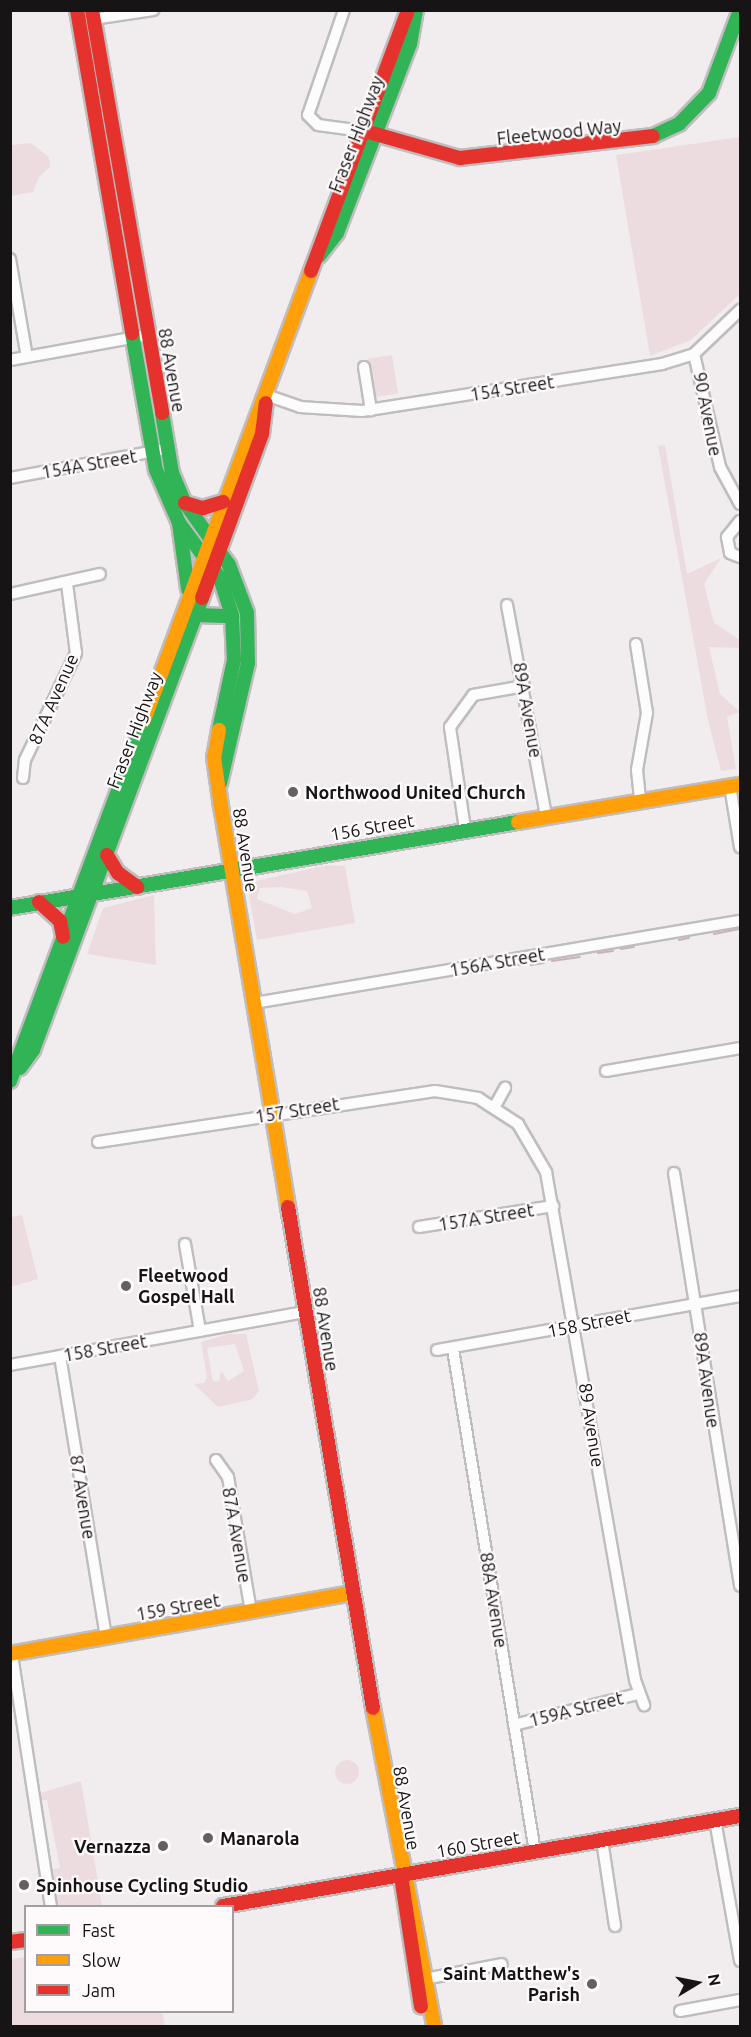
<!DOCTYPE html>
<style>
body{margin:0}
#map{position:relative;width:751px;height:2037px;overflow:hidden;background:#f1edee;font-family:Ubuntu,sans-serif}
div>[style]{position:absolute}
.green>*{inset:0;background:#eddcdf;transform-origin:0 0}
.round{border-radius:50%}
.stream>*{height:2px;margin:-1px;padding:0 1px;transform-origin:1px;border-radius:1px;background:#cab2b7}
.roads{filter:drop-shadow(2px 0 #c0bdbe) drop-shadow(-2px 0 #c0bdbe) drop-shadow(0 2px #c0bdbe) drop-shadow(0 -2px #c0bdbe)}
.street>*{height:10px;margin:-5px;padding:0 5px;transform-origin:5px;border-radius:5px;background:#fdfcfc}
.fast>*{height:14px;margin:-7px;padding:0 7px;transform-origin:7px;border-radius:7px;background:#30b455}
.slow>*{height:14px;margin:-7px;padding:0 7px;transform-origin:7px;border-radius:7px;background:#ff9f0a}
.jam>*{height:14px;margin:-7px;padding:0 7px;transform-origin:7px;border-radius:7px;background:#e5322d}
.dots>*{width:16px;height:16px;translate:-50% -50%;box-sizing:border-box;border:3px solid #fefafb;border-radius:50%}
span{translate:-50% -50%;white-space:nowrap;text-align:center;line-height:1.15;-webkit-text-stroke:4.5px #fefafb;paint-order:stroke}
.street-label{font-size:18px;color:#161415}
.poi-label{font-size:18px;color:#161415;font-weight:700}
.left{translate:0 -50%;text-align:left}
.right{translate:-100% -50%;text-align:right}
.frame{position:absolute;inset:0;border:12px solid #161415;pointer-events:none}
.legend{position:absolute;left:24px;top:1905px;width:210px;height:108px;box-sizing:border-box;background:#fefafb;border:2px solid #a19e9f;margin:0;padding:8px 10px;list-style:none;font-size:18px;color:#161415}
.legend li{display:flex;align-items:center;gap:12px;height:30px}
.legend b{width:30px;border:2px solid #a19e9f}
.north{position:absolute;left:667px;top:1953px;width:60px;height:60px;-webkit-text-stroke:4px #fefafb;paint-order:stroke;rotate:80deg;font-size:16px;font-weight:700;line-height:24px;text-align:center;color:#161415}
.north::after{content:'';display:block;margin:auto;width:21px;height:27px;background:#161415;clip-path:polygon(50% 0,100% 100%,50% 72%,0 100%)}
</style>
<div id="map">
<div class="green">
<div style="clip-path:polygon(740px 137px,740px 294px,691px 340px,650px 356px,616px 155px)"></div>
<div style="clip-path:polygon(31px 143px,49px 157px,50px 167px,39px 177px,33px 192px,11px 196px,11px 145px)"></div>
<div style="left:392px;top:355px;width:39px;height:24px;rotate:81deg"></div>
<div style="clip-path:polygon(665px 445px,687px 574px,721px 558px,704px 584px,714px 623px,740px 640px,740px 648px,709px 647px,720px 694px,740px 712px,727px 717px,736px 769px,721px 771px,708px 720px,658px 446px)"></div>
<div style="clip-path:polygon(evenodd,327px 865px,345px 866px,355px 923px,257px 940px,247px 883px,327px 865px,281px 887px,307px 891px,312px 908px,295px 914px,257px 899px,260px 888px,281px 887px)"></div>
<div style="clip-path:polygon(154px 895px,156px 965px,87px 954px,103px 908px)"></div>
<div style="clip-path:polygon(22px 1215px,38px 1279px,11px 1287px,11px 1217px)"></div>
<div style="clip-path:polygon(evenodd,228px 1334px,246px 1334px,259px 1391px,253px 1399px,218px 1407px,194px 1384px,204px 1383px,207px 1377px,201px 1342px,228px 1334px,235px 1344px,244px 1371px,228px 1381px,221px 1371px,219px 1382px,213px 1381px,207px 1348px,235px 1344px)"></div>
<div class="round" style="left:335px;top:1760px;width:24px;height:24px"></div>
<div style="clip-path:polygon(81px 1781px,102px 1906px,56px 1906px,50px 1870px,60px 1868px,47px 1800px,38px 1801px,37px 1794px)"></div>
<div style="clip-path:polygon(25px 1957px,26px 2012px,162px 2012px,165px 2026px,11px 2026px,11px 1959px)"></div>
</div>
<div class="stream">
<div style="left:714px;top:934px;width:26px;rotate:-11deg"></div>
<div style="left:679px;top:940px;width:10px;rotate:-11deg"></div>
<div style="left:621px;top:949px;width:13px;rotate:-9deg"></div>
<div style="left:598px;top:953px;width:15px;rotate:-8deg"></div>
<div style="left:552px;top:961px;width:28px;rotate:-8deg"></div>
<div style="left:531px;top:965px;width:13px;rotate:-9deg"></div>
</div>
<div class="roads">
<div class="street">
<div style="left:344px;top:10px;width:111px;rotate:108.9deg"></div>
<div style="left:308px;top:115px;width:14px;rotate:45deg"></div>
<div style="left:318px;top:125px;width:45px;rotate:7.6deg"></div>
<div style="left:93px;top:19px;width:61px;rotate:-8.5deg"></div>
<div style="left:10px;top:259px;width:99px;rotate:80.2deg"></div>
<div style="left:694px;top:354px;width:116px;rotate:77deg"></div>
<div style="left:720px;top:467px;width:42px;rotate:61.6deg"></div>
<div style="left:10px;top:360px;width:140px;rotate:-10.3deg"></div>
<div style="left:364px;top:367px;width:44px;rotate:80.8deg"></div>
<div style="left:266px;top:395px;width:36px;rotate:19deg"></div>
<div style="left:300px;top:407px;width:62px;rotate:3.7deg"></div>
<div style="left:362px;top:411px;width:304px;rotate:-8.9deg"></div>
<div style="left:662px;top:364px;width:34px;rotate:-17deg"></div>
<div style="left:694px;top:354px;width:64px;rotate:-43.7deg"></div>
<div style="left:10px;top:478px;width:160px;rotate:-10.5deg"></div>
<div style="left:740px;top:521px;width:21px;rotate:129deg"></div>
<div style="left:727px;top:537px;width:16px;rotate:79deg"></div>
<div style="left:730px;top:553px;width:11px;rotate:22deg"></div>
<div style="left:10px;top:594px;width:92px;rotate:-12.5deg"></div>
<div style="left:507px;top:605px;width:215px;rotate:79.5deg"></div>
<div style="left:636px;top:644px;width:70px;rotate:80.9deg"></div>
<div style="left:647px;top:713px;width:58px;rotate:100deg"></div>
<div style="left:637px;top:770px;width:31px;rotate:84deg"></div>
<div style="left:23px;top:778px;width:18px;rotate:-84deg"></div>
<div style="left:25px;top:760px;width:119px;rotate:-64.5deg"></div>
<div style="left:76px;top:653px;width:70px;rotate:-97.4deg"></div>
<div style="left:730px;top:786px;width:62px;rotate:80.7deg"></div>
<div style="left:465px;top:829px;width:103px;rotate:-98.4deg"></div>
<div style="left:450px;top:727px;width:39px;rotate:-54deg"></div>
<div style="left:473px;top:695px;width:52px;rotate:-10deg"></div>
<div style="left:254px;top:1003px;width:493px;rotate:-9.6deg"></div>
<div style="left:606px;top:1071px;width:136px;rotate:-9.7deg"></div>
<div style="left:495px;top:1106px;width:21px;rotate:-61deg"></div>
<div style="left:98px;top:1142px;width:341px;rotate:-8.6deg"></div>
<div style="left:435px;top:1091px;width:44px;rotate:9.2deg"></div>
<div style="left:478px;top:1098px;width:48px;rotate:33deg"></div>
<div style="left:518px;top:1124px;width:56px;rotate:59.7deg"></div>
<div style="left:546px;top:1172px;width:516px;rotate:80.06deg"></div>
<div style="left:635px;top:1680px;width:27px;rotate:70deg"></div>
<div style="left:674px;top:1173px;width:418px;rotate:80.9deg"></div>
<div style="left:419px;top:1227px;width:136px;rotate:-8.9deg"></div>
<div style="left:185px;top:1244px;width:88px;rotate:80.2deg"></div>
<div style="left:453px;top:1349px;width:510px;rotate:80.74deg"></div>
<div style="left:437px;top:1350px;width:308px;rotate:-10.1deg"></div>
<div style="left:60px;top:1356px;width:285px;rotate:80.7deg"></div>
<div style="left:10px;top:1365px;width:300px;rotate:-10.2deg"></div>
<div style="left:216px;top:1460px;width:21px;rotate:55deg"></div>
<div style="left:228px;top:1477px;width:137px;rotate:80.3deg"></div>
<div style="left:12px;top:1655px;width:254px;rotate:81.2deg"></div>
<div style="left:514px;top:1725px;width:127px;rotate:-14.1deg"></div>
<div style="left:715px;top:1820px;width:143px;rotate:79.9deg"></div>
<div style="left:602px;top:1840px;width:87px;rotate:81.4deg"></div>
<div style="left:425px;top:1979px;width:78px;rotate:-11deg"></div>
<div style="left:680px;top:2011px;width:61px;rotate:-10.4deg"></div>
</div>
<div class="fast">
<div style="left:653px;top:136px;width:29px;rotate:-25deg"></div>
<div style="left:679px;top:124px;width:43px;rotate:-45.9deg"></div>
<div style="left:709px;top:93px;width:89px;rotate:-69.5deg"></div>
<div style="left:319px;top:256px;width:29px;rotate:-52deg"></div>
<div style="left:337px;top:233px;width:203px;rotate:-68.9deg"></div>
<div style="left:410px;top:44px;width:35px;rotate:-80deg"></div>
<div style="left:132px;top:333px;width:139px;rotate:80.1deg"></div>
<div style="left:156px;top:470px;width:58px;rotate:66.5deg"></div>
<div style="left:179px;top:523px;width:69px;rotate:53.3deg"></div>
<div style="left:220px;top:578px;width:40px;rotate:72deg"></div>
<div style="left:232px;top:616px;width:44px;rotate:87.4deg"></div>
<div style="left:234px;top:660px;width:72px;rotate:102.1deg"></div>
<div style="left:162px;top:413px;width:61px;rotate:80.5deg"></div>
<div style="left:172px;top:473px;width:33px;rotate:67deg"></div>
<div style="left:185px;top:503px;width:76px;rotate:54.6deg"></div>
<div style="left:229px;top:565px;width:51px;rotate:69.4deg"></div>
<div style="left:247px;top:613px;width:50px;rotate:88.9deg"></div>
<div style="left:248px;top:663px;width:123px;rotate:103.1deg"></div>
<div style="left:179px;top:523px;width:67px;rotate:82.2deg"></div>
<div style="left:196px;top:615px;width:36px;rotate:2deg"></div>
<div style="left:10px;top:908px;width:515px;rotate:-9.61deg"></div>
<div style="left:20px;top:1068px;width:22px;rotate:-54deg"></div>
<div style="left:33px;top:1050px;width:483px;rotate:-69.5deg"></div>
<div style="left:10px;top:1081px;width:385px;rotate:-69.6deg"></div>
</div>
<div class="slow">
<div style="left:144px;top:720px;width:479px;rotate:-69.6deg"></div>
<div style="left:219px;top:730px;width:27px;rotate:100deg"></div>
<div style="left:214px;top:757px;width:49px;rotate:81.9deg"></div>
<div style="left:221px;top:806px;width:407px;rotate:80.5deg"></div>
<div style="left:518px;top:822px;width:225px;rotate:-9.5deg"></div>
<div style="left:10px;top:1654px;width:348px;rotate:-10.1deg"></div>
<div style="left:373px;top:1708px;width:324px;rotate:79.1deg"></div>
</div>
<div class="jam">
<div style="left:77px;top:10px;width:328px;rotate:80.3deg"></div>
<div style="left:92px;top:10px;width:409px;rotate:80.1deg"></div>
<div style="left:365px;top:131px;width:99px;rotate:15.9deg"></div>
<div style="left:460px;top:158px;width:194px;rotate:-6.5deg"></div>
<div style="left:311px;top:271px;width:278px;rotate:-69.6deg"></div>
<div style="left:185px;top:503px;width:19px;rotate:16deg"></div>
<div style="left:203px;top:508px;width:21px;rotate:-17deg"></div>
<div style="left:202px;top:598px;width:175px;rotate:-69.9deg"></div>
<div style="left:262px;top:434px;width:31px;rotate:-83deg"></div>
<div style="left:107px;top:855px;width:21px;rotate:59deg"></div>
<div style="left:118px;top:873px;width:24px;rotate:36deg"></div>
<div style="left:39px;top:902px;width:28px;rotate:42deg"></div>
<div style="left:60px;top:921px;width:16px;rotate:79deg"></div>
<div style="left:288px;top:1207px;width:508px;rotate:80.37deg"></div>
<div style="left:401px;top:1876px;width:132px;rotate:81.3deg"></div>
<div style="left:223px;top:1906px;width:525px;rotate:-9.88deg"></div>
<div style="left:10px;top:1942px;width:16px;rotate:-7deg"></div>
</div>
</div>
<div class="dots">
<div style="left:293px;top:792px;background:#636061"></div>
<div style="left:126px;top:1286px;background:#636061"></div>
<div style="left:208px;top:1838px;background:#636061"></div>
<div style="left:163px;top:1846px;background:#636061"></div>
<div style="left:24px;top:1885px;background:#636061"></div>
<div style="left:592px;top:1984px;background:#636061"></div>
</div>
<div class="street-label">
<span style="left:559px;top:132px;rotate:-6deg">Fleetwood Way</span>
<span style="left:356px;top:134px;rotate:-69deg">Fraser Highway</span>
<span style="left:172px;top:370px;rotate:80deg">88 Avenue</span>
<span style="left:512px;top:388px;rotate:-9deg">154 Street</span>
<span style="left:708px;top:414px;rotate:79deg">90 Avenue</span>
<span style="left:89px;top:464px;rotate:-10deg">154A Street</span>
<span style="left:53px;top:699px;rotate:-66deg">87A Avenue</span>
<span style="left:528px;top:710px;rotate:80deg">89A Avenue</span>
<span style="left:134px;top:730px;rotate:-69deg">Fraser Highway</span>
<span style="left:372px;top:827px;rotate:-10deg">156 Street</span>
<span style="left:246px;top:850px;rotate:81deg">88 Avenue</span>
<span style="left:497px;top:962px;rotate:-10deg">156A Street</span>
<span style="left:297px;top:1110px;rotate:-9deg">157 Street</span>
<span style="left:486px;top:1217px;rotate:-9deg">157A Street</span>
<span style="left:589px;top:1323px;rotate:-11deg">158 Street</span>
<span style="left:326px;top:1329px;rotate:81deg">88 Avenue</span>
<span style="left:105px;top:1348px;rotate:-10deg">158 Street</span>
<span style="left:707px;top:1380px;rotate:82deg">89A Avenue</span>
<span style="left:592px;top:1425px;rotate:81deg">89 Avenue</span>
<span style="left:83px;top:1497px;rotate:81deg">87 Avenue</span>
<span style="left:237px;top:1535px;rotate:80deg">87A Avenue</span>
<span style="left:494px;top:1600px;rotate:81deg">88A Avenue</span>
<span style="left:178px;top:1607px;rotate:-10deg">159 Street</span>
<span style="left:576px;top:1709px;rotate:-14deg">159A Street</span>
<span style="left:407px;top:1808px;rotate:80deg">88 Avenue</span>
<span style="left:478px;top:1844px;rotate:-10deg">160 Street</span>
</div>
<div class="poi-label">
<span class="left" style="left:305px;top:792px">Northwood United Church</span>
<span class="left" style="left:138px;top:1286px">Fleetwood<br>Gospel Hall</span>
<span class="left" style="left:220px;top:1838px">Manarola</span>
<span class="right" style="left:151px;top:1846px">Vernazza</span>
<span class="left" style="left:36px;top:1885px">Spinhouse Cycling Studio</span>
<span class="right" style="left:580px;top:1984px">Saint Matthew's<br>Parish</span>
</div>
<div class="frame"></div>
<ul class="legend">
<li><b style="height:8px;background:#30b455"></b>Fast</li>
<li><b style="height:8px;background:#ff9f0a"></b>Slow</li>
<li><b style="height:8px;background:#e5322d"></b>Jam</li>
</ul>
<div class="north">N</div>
</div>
